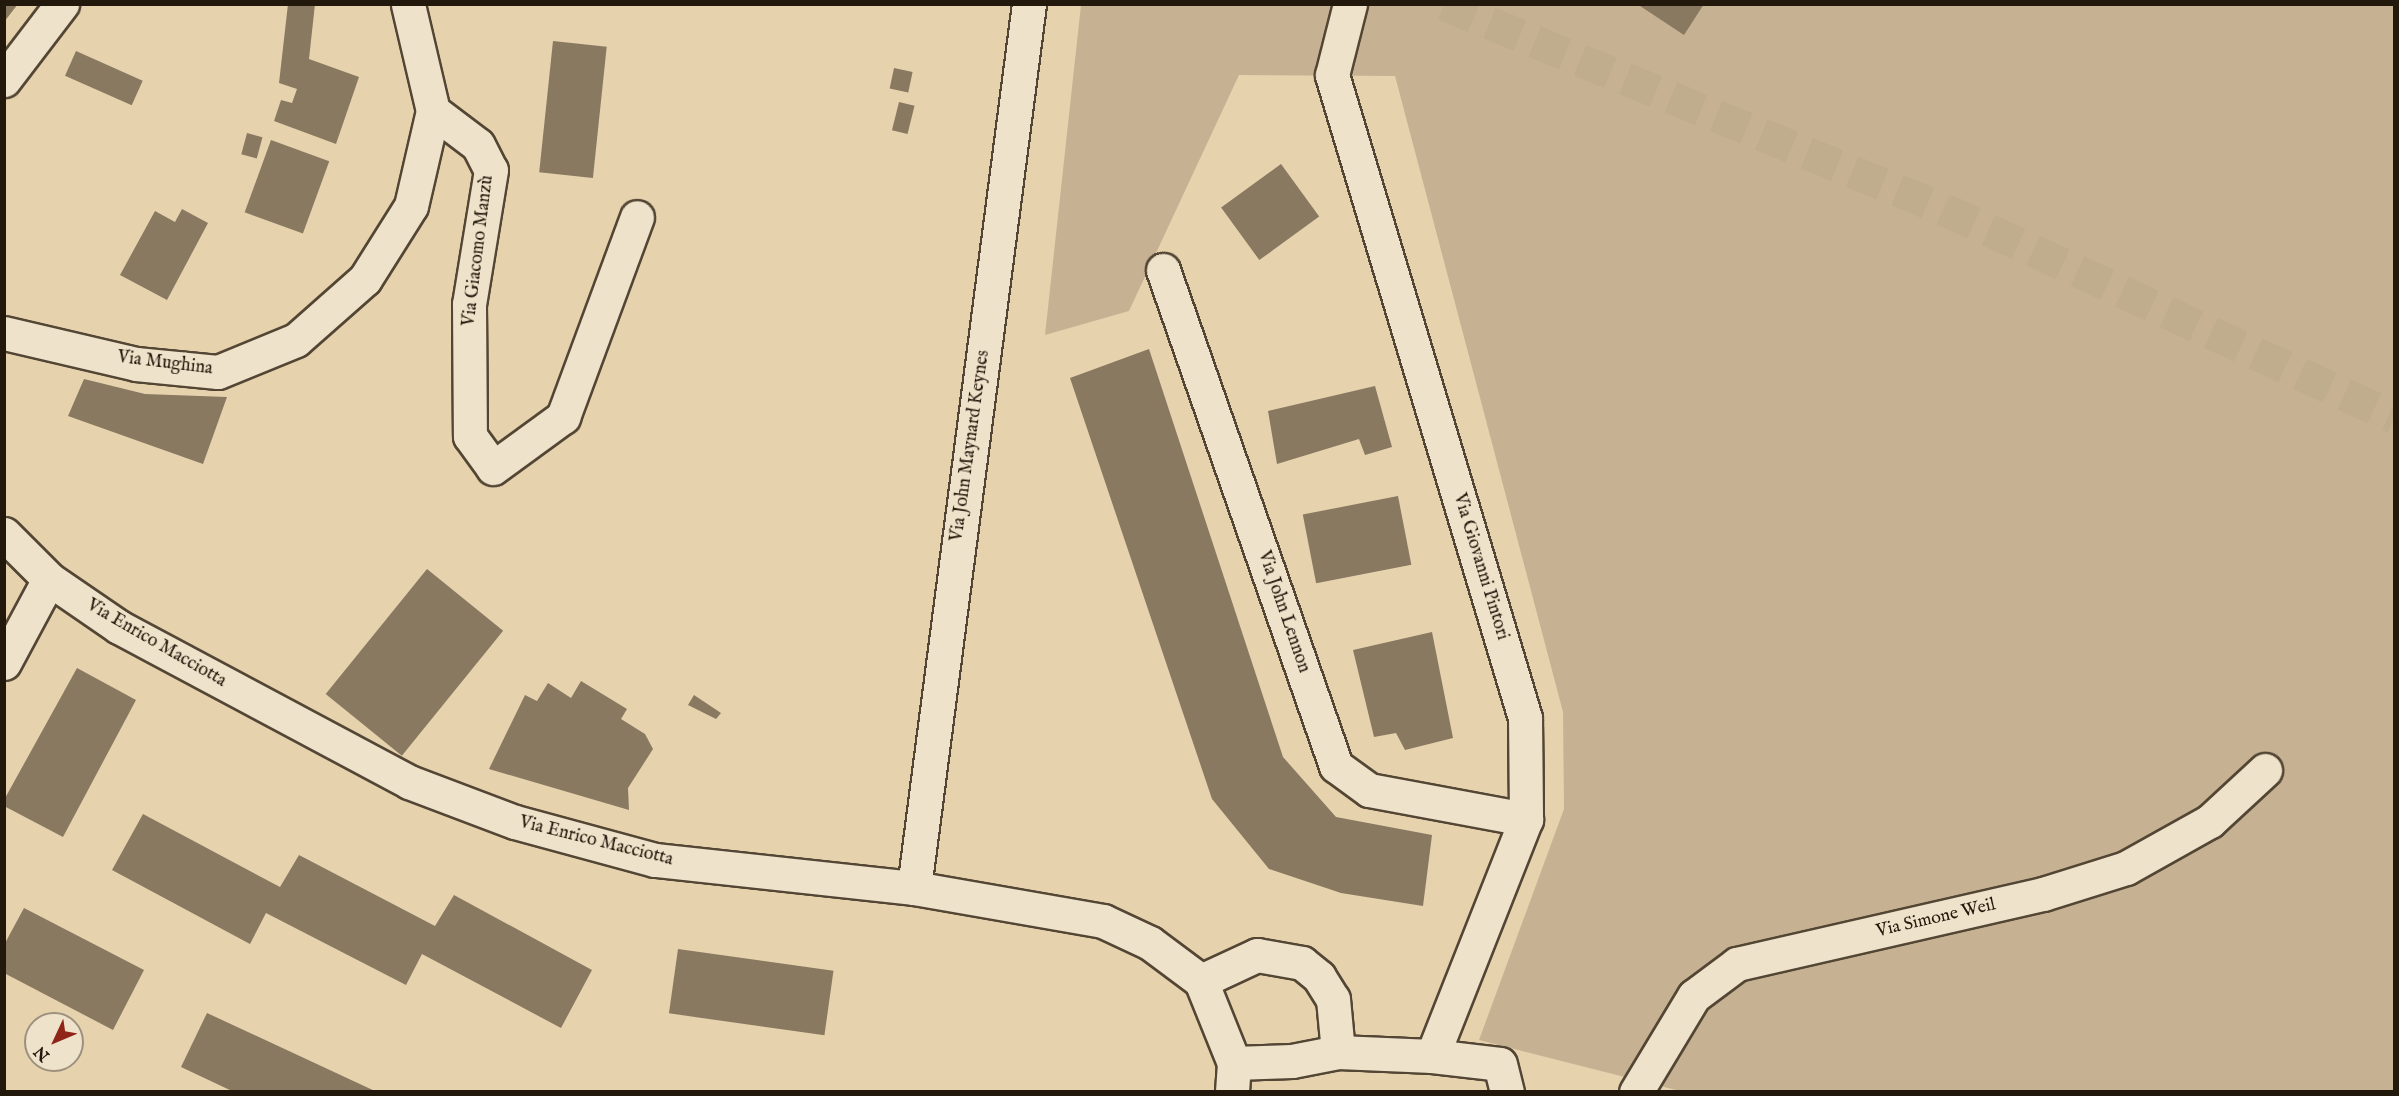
<!DOCTYPE html>
<meta charset="utf-8">
<style>
body{margin:0}
#map{position:relative;width:2399px;height:1096px;overflow:hidden;background:#e7d2ae;font-family:"IM FELL English",serif}
div>[style]{position:absolute}
.green>*{inset:0;background:#c6b292}
.building>*{inset:0;background:#887960;transform-origin:0 0}
.primary-tunnel>*{height:33px;margin-top:-16.5px;transform-origin:0;background:repeating-linear-gradient(90deg,#c0ad8d 0 33px,transparent 0 49px)}
.roads{filter:drop-shadow(2px 0 #534634) drop-shadow(-2px 0 #534634) drop-shadow(0 2px #534634) drop-shadow(0 -2px #534634)}
.street>*{height:33px;margin:-16.5px;padding:0 16.5px;transform-origin:16.5px;border-radius:16.5px;background:#efe2ca}
.secondary>*{height:33px;margin:-16.5px;padding:0 16.5px;transform-origin:16.5px;border-radius:16.5px;background:#efe2ca}
span{translate:-50% -50%;white-space:nowrap;text-align:center;line-height:1.15;-webkit-text-stroke:6px #efe2ca;paint-order:stroke}
.street-label{font-size:18px;color:#22180b}
.frame{position:absolute;inset:0;border:6px solid #22180b;pointer-events:none}
.north{position:absolute;left:24px;top:1012px;width:60px;height:60px;box-sizing:border-box;background:#efe2ca;border:2px solid #9d917e;border-radius:50%;rotate:226deg;font-size:16px;font-weight:700;line-height:24px;text-align:center;color:#22180b}
.north::after{content:'';display:block;margin:auto;width:21px;height:27px;background:#8f2418;clip-path:polygon(50% 0,100% 100%,50% 72%,0 100%)}
</style>
<div id="map">
<div class="green">
<div style="clip-path:polygon(1081px 5px,2394px 5px,2394px 1091px,1680px 1091px,1479px 1040px,1564px 809px,1563px 712px,1395px 76px,1239px 75px,1129px 311px,1045px 335px)"></div>
</div>
<div class="building">
<div style="clip-path:polygon(4px 4px,18px 4px,4px 22px)"></div>
<div style="clip-path:polygon(288px 4px,315px 4px,309px 59px,359px 77px,336px 144px,274px 121px,281px 100px,292px 103px,297px 89px,279px 83px)"></div>
<div style="clip-path:polygon(1637px 4px,1704px 4px,1684px 35px)"></div>
<div style="left:553px;top:41px;width:54px;height:132px;rotate:6deg"></div>
<div style="left:76px;top:51px;width:73px;height:27px;rotate:24deg"></div>
<div style="left:894px;top:68px;width:19px;height:21px;rotate:12deg"></div>
<div style="left:899px;top:102px;width:16px;height:29px;rotate:14deg"></div>
<div style="left:247px;top:133px;width:16px;height:22px;rotate:15deg"></div>
<div style="left:271px;top:140px;width:62px;height:77px;rotate:20deg"></div>
<div style="left:1281px;top:164px;width:65px;height:74px;rotate:54deg"></div>
<div style="clip-path:polygon(182px 209px,208px 223px,167px 300px,120px 275px,155px 211px,175px 222px)"></div>
<div style="clip-path:polygon(1149px 349px,1283px 757px,1336px 817px,1432px 835px,1423px 906px,1341px 893px,1269px 869px,1212px 799px,1070px 378px)"></div>
<div style="clip-path:polygon(84px 379px,145px 394px,227px 397px,203px 464px,68px 416px)"></div>
<div style="clip-path:polygon(1375px 386px,1392px 447px,1365px 455px,1359px 439px,1277px 464px,1268px 411px)"></div>
<div style="left:1398px;top:496px;width:70px;height:97px;rotate:79deg"></div>
<div style="left:427px;top:569px;width:98px;height:161px;rotate:39deg"></div>
<div style="clip-path:polygon(1432px 632px,1453px 738px,1405px 750px,1396px 733px,1374px 737px,1353px 650px)"></div>
<div style="clip-path:polygon(77px 668px,136px 700px,63px 837px,4px 806px,4px 800px)"></div>
<div style="clip-path:polygon(581px 681px,627px 709px,621px 719px,645px 734px,653px 749px,628px 788px,629px 810px,489px 769px,525px 695px,537px 701px,548px 683px,571px 698px)"></div>
<div style="clip-path:polygon(694px 695px,721px 713px,716px 719px,688px 705px)"></div>
<div style="clip-path:polygon(143px 814px,280px 887px,299px 855px,435px 926px,454px 895px,592px 970px,561px 1028px,422px 954px,406px 985px,266px 913px,250px 944px,112px 870px)"></div>
<div style="clip-path:polygon(24px 908px,144px 970px,113px 1030px,4px 973px,4px 945px)"></div>
<div style="left:678px;top:949px;width:157px;height:65px;rotate:8deg"></div>
<div style="clip-path:polygon(207px 1013px,377px 1092px,234px 1092px,181px 1067px)"></div>
</div>
<div class="primary-tunnel">
<div style="left:1444px;top:4px;width:540px;rotate:22.29deg"></div>
<div style="left:1944px;top:209px;width:496px;rotate:24.8deg"></div>
</div>
<div class="roads">
<div class="street">
<div style="left:1350px;top:4px;width:73px;rotate:104.2deg"></div>
<div style="left:1332px;top:75px;width:671px;rotate:73.29deg"></div>
<div style="left:1525px;top:718px;width:101px;rotate:89.4deg"></div>
<div style="left:1526px;top:819px;width:255px;rotate:111.6deg"></div>
<div style="left:4px;top:80px;width:96px;rotate:-52.7deg"></div>
<div style="left:433px;top:111px;width:56px;rotate:37.1deg"></div>
<div style="left:478px;top:145px;width:28px;rotate:63deg"></div>
<div style="left:491px;top:170px;width:136px;rotate:99.3deg"></div>
<div style="left:469px;top:304px;width:132px;rotate:89.6deg"></div>
<div style="left:470px;top:436px;width:39px;rotate:54deg"></div>
<div style="left:493px;top:468px;width:87px;rotate:-36.1deg"></div>
<div style="left:563px;top:417px;width:213px;rotate:-69.7deg"></div>
<div style="left:1163px;top:270px;width:525px;rotate:70.77deg"></div>
<div style="left:1336px;top:766px;width:41px;rotate:36deg"></div>
<div style="left:1369px;top:790px;width:160px;rotate:10.5deg"></div>
<div style="left:4px;top:663px;width:95px;rotate:-61.8deg"></div>
<div style="left:1201px;top:981px;width:62px;rotate:-24.9deg"></div>
<div style="left:1257px;top:955px;width:46px;rotate:10.1deg"></div>
<div style="left:1302px;top:963px;width:22px;rotate:39deg"></div>
<div style="left:1319px;top:977px;width:26px;rotate:58deg"></div>
<div style="left:1333px;top:999px;width:53px;rotate:84.6deg"></div>
<div style="left:1234px;top:1063px;width:58px;rotate:-2deg"></div>
<div style="left:1292px;top:1061px;width:47px;rotate:-11.1deg"></div>
<div style="left:1338px;top:1052px;width:94px;rotate:2.4deg"></div>
<div style="left:1432px;top:1056px;width:68px;rotate:6.7deg"></div>
<div style="left:1500px;top:1064px;width:29px;rotate:76deg"></div>
<div style="left:1636px;top:1092px;width:112px;rotate:-58.9deg"></div>
<div style="left:1694px;top:996px;width:54px;rotate:-36.7deg"></div>
<div style="left:1737px;top:964px;width:314px;rotate:-12.9deg"></div>
<div style="left:2043px;top:894px;width:87px;rotate:-17.4deg"></div>
<div style="left:2126px;top:868px;width:96px;rotate:-29.2deg"></div>
<div style="left:2210px;top:821px;width:75px;rotate:-42.8deg"></div>
</div>
<div class="secondary">
<div style="left:4px;top:333px;width:136px;rotate:13.2deg"></div>
<div style="left:136px;top:364px;width:82px;rotate:5.6deg"></div>
<div style="left:218px;top:372px;width:84px;rotate:-22.3deg"></div>
<div style="left:296px;top:340px;width:92px;rotate:-41.5deg"></div>
<div style="left:365px;top:279px;width:86px;rotate:-57.8deg"></div>
<div style="left:411px;top:206px;width:98px;rotate:-77deg"></div>
<div style="left:433px;top:111px;width:110px;rotate:-103.2deg"></div>
<div style="left:4px;top:534px;width:64px;rotate:45deg"></div>
<div style="left:49px;top:579px;width:85px;rotate:34.4deg"></div>
<div style="left:119px;top:627px;width:329px;rotate:28.1deg"></div>
<div style="left:409px;top:782px;width:113px;rotate:20.7deg"></div>
<div style="left:515px;top:822px;width:145px;rotate:15.2deg"></div>
<div style="left:655px;top:860px;width:261px;rotate:6.2deg"></div>
<div style="left:914px;top:888px;width:192px;rotate:9.9deg"></div>
<div style="left:1103px;top:921px;width:52px;rotate:25.1deg"></div>
<div style="left:1150px;top:943px;width:64px;rotate:36.7deg"></div>
<div style="left:1201px;top:981px;width:88px;rotate:68.1deg"></div>
<div style="left:1234px;top:1063px;width:29px;rotate:94deg"></div>
<div style="left:914px;top:888px;width:891px;rotate:-82.59deg"></div>
</div>
</div>
<div class="street-label">
<span style="left:479px;top:251px;rotate:-83deg">Via Giacomo Manzù</span>
<span style="left:165px;top:364px;rotate:7deg">Via Mughina</span>
<span style="left:971px;top:446px;rotate:-82deg">Via John Maynard Keynes</span>
<span style="left:1480px;top:567px;rotate:73deg">Via Giovanni Pintori</span>
<span style="left:1283px;top:612px;rotate:71deg">Via John Lennon</span>
<span style="left:156px;top:644px;rotate:30deg">Via Enrico Macciotta</span>
<span style="left:596px;top:842px;rotate:14deg">Via Enrico Macciotta</span>
<span style="left:1936px;top:919px;rotate:-13deg">Via Simone Weil</span>
</div>
<div class="frame"></div>
<div class="north">N</div>
</div>
